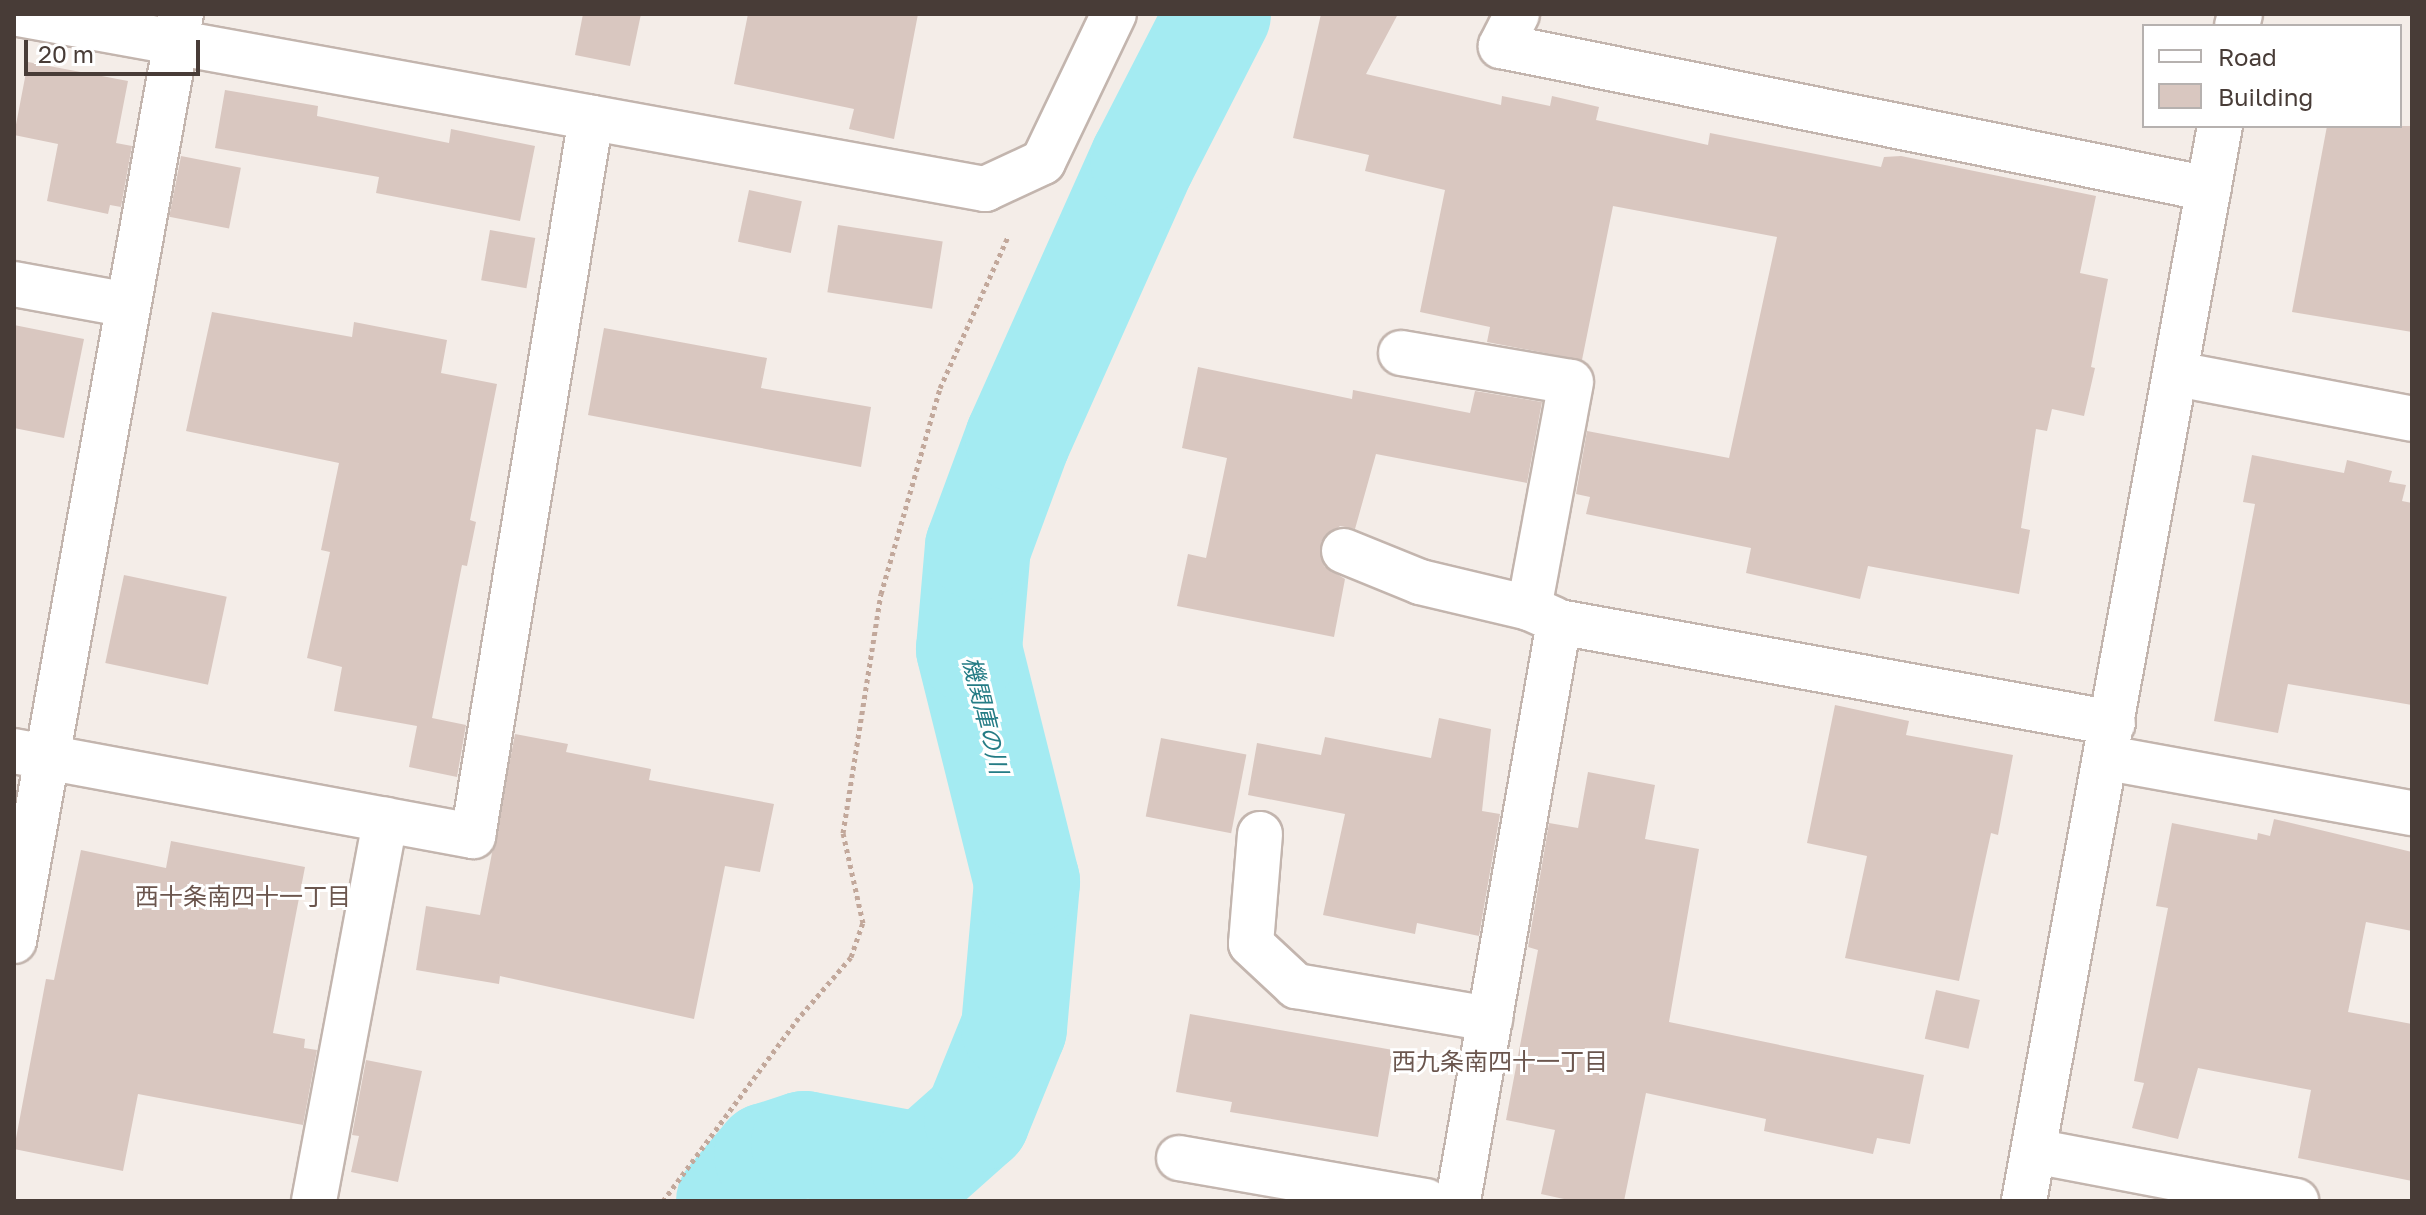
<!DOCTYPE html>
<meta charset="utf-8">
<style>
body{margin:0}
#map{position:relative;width:2426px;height:1215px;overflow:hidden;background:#f4ede8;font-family:"Golos Text","Noto Sans JP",sans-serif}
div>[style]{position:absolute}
.river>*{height:106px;margin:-53px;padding:0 53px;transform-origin:53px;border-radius:53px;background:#a4ebf2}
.building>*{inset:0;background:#d9c7c0;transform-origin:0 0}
.path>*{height:5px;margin-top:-2.5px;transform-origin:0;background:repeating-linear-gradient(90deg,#c2a89b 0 4px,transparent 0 8px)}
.roads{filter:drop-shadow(2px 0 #c3b5ae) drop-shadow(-2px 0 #c3b5ae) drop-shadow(0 2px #c3b5ae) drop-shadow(0 -2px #c3b5ae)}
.minor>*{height:44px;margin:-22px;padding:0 22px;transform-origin:22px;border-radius:22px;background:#fff}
span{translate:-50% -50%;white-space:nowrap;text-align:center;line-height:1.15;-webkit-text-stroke:6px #fff;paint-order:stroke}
.water-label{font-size:24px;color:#257c85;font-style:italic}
.neighbourhood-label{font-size:24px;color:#6b564e}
.frame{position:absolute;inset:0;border:16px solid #483c37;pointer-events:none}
.legend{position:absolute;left:2142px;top:24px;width:260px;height:104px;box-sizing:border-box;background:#fff;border:2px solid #b6b1af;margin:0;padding:10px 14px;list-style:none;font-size:24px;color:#483c37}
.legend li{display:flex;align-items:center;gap:16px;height:40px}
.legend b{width:40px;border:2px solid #b6b1af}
.scale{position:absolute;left:24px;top:40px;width:176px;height:36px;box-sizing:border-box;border:4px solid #483c37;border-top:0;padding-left:10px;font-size:24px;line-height:28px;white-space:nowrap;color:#483c37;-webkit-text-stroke:6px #fff;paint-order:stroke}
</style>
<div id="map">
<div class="river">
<div style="left:729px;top:1201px;width:59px;rotate:-49.8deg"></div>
<div style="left:767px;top:1156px;width:39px;rotate:-18deg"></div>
<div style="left:804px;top:1144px;width:122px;rotate:10.4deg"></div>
<div style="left:924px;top:1166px;width:71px;rotate:-41.6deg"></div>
<div style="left:977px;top:1119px;width:98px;rotate:-67.9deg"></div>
<div style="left:1014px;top:1028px;width:147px;rotate:-84.9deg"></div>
<div style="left:1027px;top:882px;width:240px;rotate:-104deg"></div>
<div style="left:969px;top:649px;width:102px;rotate:-85deg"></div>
<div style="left:978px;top:547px;width:115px;rotate:-69.7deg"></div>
<div style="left:1018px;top:439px;width:306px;rotate:-65.9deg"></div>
<div style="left:1143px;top:160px;width:164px;rotate:-62.8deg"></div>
</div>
<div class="building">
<div style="clip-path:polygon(583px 14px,641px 14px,630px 66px,575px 55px)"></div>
<div style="clip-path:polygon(748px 14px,918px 14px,894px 139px,849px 129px,854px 109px,734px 84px)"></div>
<div style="clip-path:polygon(1321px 14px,1398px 14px,1366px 74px,1501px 105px,1502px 96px,1550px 106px,1552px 96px,1599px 107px,1596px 120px,1708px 145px,1710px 133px,1881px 167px,1884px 157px,1901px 156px,2096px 196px,2080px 273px,2108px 279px,2091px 367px,2095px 368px,2084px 416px,2052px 409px,2047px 431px,2036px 429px,2021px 528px,2030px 530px,2019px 594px,1868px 566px,1860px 599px,1746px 573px,1751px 548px,1586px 514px,1590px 497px,1576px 494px,1587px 431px,1729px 458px,1777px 237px,1613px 206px,1582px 360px,1487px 342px,1490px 327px,1420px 312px,1445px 190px,1365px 171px,1369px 155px,1293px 138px)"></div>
<div style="clip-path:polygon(28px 62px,128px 81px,116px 143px,132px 146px,121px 207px,110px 205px,108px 214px,47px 201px,58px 144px,14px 135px)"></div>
<div style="clip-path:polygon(225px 90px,318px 106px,317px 116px,449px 143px,451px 129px,535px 146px,520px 221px,376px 193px,379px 177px,215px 148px)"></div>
<div style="clip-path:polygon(2327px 126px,2412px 126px,2412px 332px,2292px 312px)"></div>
<div style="left:181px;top:156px;width:61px;height:62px;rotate:11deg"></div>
<div style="left:749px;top:190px;width:54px;height:53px;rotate:12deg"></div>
<div style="left:838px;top:225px;width:106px;height:68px;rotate:9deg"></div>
<div style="left:490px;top:230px;width:46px;height:51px;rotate:10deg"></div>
<div style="clip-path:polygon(212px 312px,352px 337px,354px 322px,447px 340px,441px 373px,497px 384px,470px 520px,476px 522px,467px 566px,462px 565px,432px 718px,466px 725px,457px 777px,409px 767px,417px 726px,334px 711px,342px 667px,307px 658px,330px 552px,321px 550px,339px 463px,186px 431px)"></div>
<div style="clip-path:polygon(14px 325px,84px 339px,64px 438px,14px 428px)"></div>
<div style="clip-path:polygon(604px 328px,767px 358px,761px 388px,871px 407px,861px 467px,588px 415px)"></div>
<div style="clip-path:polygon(1198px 367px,1352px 399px,1353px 390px,1470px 413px,1475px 391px,1542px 402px,1527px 483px,1376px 454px,1355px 529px,1340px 526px,1321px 542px,1324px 566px,1345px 579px,1334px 637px,1177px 606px,1188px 554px,1206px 558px,1227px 458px,1182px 448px)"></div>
<div style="clip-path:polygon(2252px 455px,2344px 473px,2347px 460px,2392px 471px,2389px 482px,2406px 485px,2402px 501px,2412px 503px,2412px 705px,2288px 684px,2278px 733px,2214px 721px,2255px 504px,2243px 502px)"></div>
<div style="left:124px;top:575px;width:105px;height:90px;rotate:12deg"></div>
<div style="clip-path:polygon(1835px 705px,1909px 721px,1906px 735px,2013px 755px,1998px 835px,1991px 833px,1959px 981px,1845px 958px,1867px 856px,1807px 843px)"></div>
<div style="clip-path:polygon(1439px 718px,1491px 729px,1482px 811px,1500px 814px,1479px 936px,1417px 923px,1415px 934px,1323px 915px,1345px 814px,1248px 795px,1257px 743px,1321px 755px,1325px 737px,1431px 758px)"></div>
<div style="clip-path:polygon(515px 734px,568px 744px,566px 752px,651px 769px,649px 780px,774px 804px,760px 872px,725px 866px,694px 1019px,500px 976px,499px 984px,416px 970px,426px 906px,480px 915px)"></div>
<div style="left:1161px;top:738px;width:87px;height:80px;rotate:11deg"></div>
<div style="clip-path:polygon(1588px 772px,1655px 785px,1645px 839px,1699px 849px,1669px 1022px,1924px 1075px,1910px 1144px,1877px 1138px,1873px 1154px,1764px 1131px,1766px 1119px,1646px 1093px,1624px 1201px,1573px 1201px,1541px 1194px,1555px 1130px,1506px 1120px,1538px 950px,1528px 947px,1549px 823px,1578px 828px)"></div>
<div style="clip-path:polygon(2274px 819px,2412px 852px,2412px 931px,2366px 922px,2348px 1012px,2412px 1024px,2412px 1181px,2298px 1158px,2311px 1090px,2198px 1068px,2178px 1139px,2132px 1128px,2144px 1083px,2134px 1081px,2168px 908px,2156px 906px,2172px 823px,2257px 840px,2258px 833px,2270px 836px)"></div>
<div style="clip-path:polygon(171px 841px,305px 867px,273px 1033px,305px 1039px,304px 1048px,317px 1050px,303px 1125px,138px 1094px,123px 1171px,14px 1149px,46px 979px,54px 980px,81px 850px,166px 868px)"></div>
<div style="left:1936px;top:990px;width:45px;height:50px;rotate:13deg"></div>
<div style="clip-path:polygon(1190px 1014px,1393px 1050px,1378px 1137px,1230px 1112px,1232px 1102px,1176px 1092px)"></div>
<div style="clip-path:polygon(366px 1060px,422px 1071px,398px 1182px,351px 1172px,359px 1136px,352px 1135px)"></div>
</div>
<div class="path">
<div style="left:663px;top:1201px;width:224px;rotate:-53.5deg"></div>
<div style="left:796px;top:1021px;width:84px;rotate:-49.3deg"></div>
<div style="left:851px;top:957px;width:36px;rotate:-71deg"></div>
<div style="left:863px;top:923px;width:92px;rotate:-102.5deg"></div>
<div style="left:843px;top:833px;width:242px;rotate:-81deg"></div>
<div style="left:881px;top:594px;width:214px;rotate:-74deg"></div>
<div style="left:940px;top:388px;width:166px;rotate:-65.8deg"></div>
</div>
<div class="roads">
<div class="minor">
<div style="left:19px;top:14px;width:982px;rotate:10.27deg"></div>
<div style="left:985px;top:189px;width:64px;rotate:-25deg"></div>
<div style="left:1043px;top:162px;width:164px;rotate:-64.4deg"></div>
<div style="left:1517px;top:14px;width:36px;rotate:117deg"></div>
<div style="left:1501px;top:46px;width:722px;rotate:11.42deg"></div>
<div style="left:2237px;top:26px;width:12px;rotate:-76deg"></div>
<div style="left:14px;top:284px;width:116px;rotate:10.4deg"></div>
<div style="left:1401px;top:353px;width:172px;rotate:9.7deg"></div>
<div style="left:1571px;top:382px;width:230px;rotate:100.5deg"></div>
<div style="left:2177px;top:374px;width:239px;rotate:10.8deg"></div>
<div style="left:1344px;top:551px;width:82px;rotate:22.2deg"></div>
<div style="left:1420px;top:582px;width:112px;rotate:13.4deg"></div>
<div style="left:1529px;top:608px;width:27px;rotate:24deg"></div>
<div style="left:14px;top:751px;width:467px;rotate:10.5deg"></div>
<div style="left:473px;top:836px;width:728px;rotate:-80.67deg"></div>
<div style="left:2108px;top:758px;width:309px;rotate:10.3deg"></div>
<div style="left:1260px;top:834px;width:110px;rotate:94.7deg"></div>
<div style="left:1251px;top:944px;width:62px;rotate:43deg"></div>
<div style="left:1296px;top:986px;width:197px;rotate:9.7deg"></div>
<div style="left:14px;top:941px;width:942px;rotate:-79.79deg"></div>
<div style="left:2034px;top:1151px;width:267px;rotate:10.8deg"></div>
<div style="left:1179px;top:1158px;width:251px;rotate:9.9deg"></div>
<div style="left:314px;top:1201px;width:388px;rotate:-79.4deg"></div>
<div style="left:1458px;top:1201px;width:588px;rotate:-80.1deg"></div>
<div style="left:1559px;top:622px;width:563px;rotate:10.33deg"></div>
<div style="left:2024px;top:1201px;width:1093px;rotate:-79.67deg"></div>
</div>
</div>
<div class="water-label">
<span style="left:986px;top:715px;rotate:76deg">機関庫の川</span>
</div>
<div class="neighbourhood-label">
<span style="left:243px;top:896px">西十条南四十一丁目</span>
<span style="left:1500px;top:1061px">西九条南四十一丁目</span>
</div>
<div class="frame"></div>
<ul class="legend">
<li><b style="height:10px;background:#fff"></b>Road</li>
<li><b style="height:22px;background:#d9c7c0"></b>Building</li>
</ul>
<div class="scale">20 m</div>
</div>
